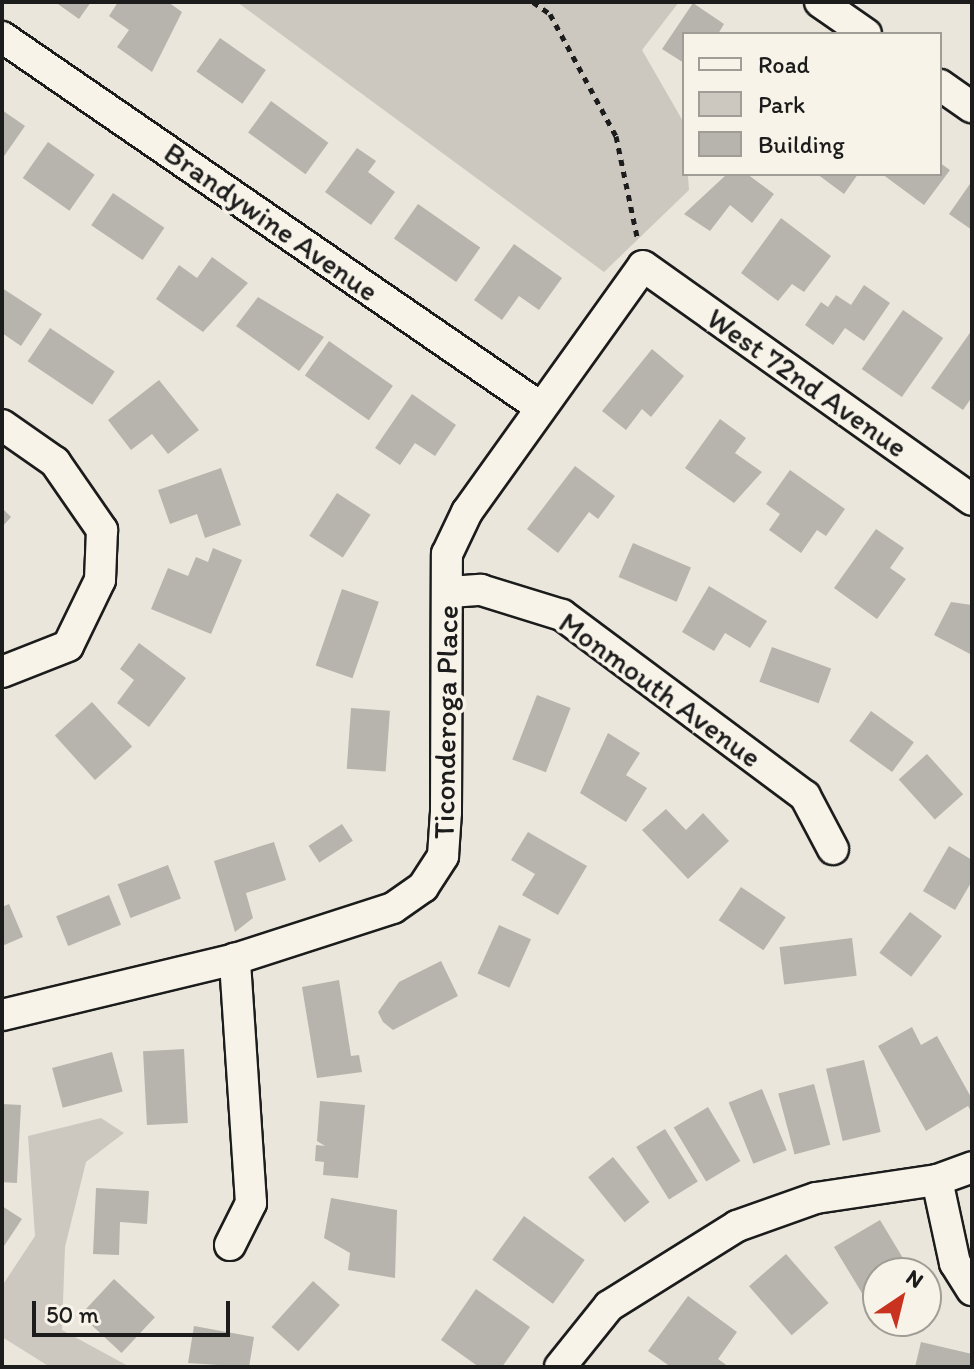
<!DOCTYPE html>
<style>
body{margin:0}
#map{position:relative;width:974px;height:1369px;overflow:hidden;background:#eae6dc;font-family:Itim,sans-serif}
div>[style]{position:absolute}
.green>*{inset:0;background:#ccc8c0}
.building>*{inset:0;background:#b6b4ac;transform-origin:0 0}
.path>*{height:5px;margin-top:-2.5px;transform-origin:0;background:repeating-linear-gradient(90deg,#1c1c1c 0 6px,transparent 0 12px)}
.roads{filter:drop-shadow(2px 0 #1c1c1c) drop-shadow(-2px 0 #1c1c1c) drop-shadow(0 2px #1c1c1c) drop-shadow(0 -2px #1c1c1c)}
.minor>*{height:30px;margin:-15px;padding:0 15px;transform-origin:15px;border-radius:15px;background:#f7f3e8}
span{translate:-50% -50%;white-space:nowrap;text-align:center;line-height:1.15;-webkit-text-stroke:7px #f7f3e8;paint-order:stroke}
.street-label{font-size:30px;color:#1c1c1c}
.frame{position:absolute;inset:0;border:4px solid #1c1c1c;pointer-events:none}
.legend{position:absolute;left:682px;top:32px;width:260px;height:144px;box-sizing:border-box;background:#f7f3e8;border:2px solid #9f9d96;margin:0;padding:10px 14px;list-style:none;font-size:24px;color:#1c1c1c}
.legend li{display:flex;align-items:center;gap:16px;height:40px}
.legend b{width:40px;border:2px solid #9f9d96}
.north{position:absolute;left:862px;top:1257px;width:80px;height:80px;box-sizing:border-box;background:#f7f3e8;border:2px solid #9f9d96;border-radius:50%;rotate:35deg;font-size:22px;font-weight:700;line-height:32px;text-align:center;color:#1c1c1c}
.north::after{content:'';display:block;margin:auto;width:28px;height:36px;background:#c8321e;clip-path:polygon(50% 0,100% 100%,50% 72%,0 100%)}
.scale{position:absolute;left:32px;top:1301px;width:198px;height:36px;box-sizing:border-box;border:4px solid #1c1c1c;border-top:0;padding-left:10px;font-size:24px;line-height:28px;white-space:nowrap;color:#1c1c1c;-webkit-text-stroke:6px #f7f3e8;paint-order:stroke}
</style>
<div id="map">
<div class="green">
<div style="clip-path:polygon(237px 2px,679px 2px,642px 50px,684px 123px,689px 190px,604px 272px)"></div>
<div style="clip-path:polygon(101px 1118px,124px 1133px,86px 1162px,65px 1247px,62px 1330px,130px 1367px,50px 1367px,2px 1337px,2px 1286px,35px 1236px,28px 1136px)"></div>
</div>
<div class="building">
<div style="clip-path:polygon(55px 2px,91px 2px,79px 19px)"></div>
<div style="clip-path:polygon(118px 2px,168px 2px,182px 12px,152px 72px,117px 47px,129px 30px,109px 16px)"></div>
<div style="clip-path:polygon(693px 3px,724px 24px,718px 34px,684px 34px,684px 63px,662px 49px)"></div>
<div style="left:220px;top:38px;width:56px;height:41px;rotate:35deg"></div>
<div style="left:271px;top:101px;width:71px;height:39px;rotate:36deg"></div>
<div style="clip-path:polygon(2px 110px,25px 126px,2px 159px)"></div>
<div style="left:48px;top:142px;width:57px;height:44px;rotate:35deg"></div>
<div style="clip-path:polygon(357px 148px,376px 161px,368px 172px,395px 192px,371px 225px,325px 192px)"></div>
<div style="clip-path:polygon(940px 163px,950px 170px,924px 205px,882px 174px,940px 174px)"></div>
<div style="clip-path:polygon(727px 174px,747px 174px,774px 194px,752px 223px,730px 205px,710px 231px,684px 214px)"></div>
<div style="clip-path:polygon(817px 174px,858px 174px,844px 194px)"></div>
<div style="clip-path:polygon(972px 181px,972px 230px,949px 214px)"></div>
<div style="left:113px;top:193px;width:62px;height:39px;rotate:34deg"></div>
<div style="left:418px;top:204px;width:76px;height:42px;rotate:35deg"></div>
<div style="clip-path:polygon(781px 218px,831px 256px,804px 292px,792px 284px,778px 301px,741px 273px)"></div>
<div style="clip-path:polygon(514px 244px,562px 278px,539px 310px,519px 296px,502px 320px,474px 300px)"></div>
<div style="clip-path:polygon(212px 257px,248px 283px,203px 332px,156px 299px,179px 265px,197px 278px)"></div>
<div style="clip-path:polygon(864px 285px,890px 303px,864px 341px,845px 328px,833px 345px,805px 325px,821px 302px,828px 307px,836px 295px,851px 305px)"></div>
<div style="clip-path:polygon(2px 288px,42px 314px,21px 346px,2px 333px)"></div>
<div style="clip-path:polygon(258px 297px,324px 337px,299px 371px,236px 326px)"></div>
<div style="left:903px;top:310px;width:49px;height:72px;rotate:35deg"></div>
<div style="left:50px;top:328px;width:78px;height:40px;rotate:34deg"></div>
<div style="clip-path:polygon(972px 330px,972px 397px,963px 410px,931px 388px)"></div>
<div style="left:329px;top:341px;width:78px;height:42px;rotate:35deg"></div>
<div style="clip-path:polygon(652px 349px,684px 376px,651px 417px,642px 409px,626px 430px,602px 411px)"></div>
<div style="clip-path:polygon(159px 380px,199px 430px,168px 454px,152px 434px,131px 450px,108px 420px)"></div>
<div style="clip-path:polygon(412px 394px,456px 425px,435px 456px,415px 443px,400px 465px,375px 448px)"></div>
<div style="clip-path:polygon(720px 419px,746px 438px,735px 453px,762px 472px,734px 503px,685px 468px)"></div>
<div style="clip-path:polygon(575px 466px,615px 496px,598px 519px,589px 512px,558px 553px,527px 529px)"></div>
<div style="clip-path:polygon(221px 468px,241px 525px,205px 538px,197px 514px,170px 524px,158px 490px)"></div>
<div style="clip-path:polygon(790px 470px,845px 509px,826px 536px,817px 530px,801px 553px,769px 530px,780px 514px,766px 504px)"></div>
<div style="left:337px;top:493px;width:40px;height:51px;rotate:33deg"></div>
<div style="clip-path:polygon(2px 508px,11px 517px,2px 527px)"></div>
<div style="clip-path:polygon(876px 529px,904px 548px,890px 568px,906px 579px,877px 619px,834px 588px)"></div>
<div style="left:633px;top:543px;width:63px;height:37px;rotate:23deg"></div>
<div style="clip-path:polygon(213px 548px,242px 560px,211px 634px,151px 609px,168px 568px,188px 576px,196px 557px,208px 562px)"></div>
<div style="clip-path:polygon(709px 586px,767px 621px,750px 648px,725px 633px,714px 651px,682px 632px)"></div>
<div style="left:342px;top:589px;width:39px;height:81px;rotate:19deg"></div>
<div style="clip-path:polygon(951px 602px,972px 605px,972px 655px,934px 635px)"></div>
<div style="clip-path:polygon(139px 643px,186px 678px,149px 727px,117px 703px,134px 680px,120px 669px)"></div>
<div style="left:772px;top:647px;width:63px;height:37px;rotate:20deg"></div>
<div style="left:537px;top:695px;width:36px;height:69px;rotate:21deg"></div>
<div style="left:92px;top:702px;width:60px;height:50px;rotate:48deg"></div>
<div style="left:351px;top:708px;width:39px;height:61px;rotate:4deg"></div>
<div style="left:871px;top:711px;width:53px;height:37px;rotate:36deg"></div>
<div style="clip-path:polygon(608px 733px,640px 753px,626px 775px,647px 788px,626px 822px,580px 793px)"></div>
<div style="left:927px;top:754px;width:54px;height:38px;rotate:48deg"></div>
<div style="clip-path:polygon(666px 809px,686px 830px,703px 813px,729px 841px,688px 879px,642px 830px)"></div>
<div style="left:342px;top:824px;width:20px;height:40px;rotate:57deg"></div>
<div style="clip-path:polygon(528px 832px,587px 866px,558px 915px,522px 895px,535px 874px,511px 860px)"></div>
<div style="clip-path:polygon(274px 842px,286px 880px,246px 893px,253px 918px,235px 932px,214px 861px)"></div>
<div style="clip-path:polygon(949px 846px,972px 860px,972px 881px,955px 910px,923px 891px)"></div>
<div style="left:168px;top:865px;width:36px;height:54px;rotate:69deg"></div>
<div style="left:741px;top:887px;width:54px;height:40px;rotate:34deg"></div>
<div style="left:109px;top:895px;width:32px;height:57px;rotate:68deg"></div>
<div style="clip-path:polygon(9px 904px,23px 937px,2px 946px,2px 907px)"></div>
<div style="left:910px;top:912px;width:40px;height:51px;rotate:37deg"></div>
<div style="left:499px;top:925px;width:35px;height:53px;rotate:24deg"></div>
<div style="left:852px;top:938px;width:38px;height:73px;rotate:83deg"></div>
<div style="clip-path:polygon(441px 961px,458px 996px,393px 1030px,383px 1022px,378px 1012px,399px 982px)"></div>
<div style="clip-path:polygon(339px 980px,351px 1056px,359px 1055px,362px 1072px,317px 1078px,302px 987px)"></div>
<div style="clip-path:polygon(912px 1027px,921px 1045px,937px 1036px,972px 1099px,972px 1113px,968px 1106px,926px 1131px,878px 1046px)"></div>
<div style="left:184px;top:1049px;width:74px;height:41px;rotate:87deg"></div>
<div style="left:112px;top:1052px;width:41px;height:62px;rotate:75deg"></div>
<div style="left:864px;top:1060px;width:74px;height:39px;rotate:77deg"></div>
<div style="left:814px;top:1084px;width:63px;height:37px;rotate:75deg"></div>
<div style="left:762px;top:1089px;width:66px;height:36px;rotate:68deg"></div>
<div style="clip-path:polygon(320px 1101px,365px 1105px,358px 1178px,323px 1175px,324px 1162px,315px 1161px,316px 1145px,325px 1146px,317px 1141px)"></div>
<div style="left:2px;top:1104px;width:19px;height:78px;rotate:3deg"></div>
<div style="left:708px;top:1107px;width:63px;height:40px;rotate:59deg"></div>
<div style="left:665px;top:1129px;width:62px;height:34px;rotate:58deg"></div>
<div style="left:613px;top:1157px;width:58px;height:32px;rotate:51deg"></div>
<div style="clip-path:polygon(96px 1188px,149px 1191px,147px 1224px,120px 1222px,119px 1255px,93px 1254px)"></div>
<div style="clip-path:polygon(331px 1198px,397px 1210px,395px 1278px,348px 1270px,350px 1253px,324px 1238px)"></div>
<div style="clip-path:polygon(2px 1206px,22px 1219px,2px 1249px)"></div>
<div style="left:524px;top:1216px;width:75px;height:54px;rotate:36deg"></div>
<div style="clip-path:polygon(880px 1220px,912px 1273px,878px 1273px,874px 1313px,834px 1247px)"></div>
<div style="left:786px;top:1254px;width:65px;height:49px;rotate:49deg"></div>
<div style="left:114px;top:1279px;width:56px;height:49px;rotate:43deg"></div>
<div style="left:313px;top:1281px;width:36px;height:62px;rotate:42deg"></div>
<div style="clip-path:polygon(476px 1289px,530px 1327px,502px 1367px,479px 1367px,441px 1340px)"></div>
<div style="clip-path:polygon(688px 1296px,737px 1332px,718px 1359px,729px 1367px,671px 1367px,648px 1351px)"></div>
<div style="clip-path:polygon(194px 1326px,254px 1337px,249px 1367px,188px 1363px)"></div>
<div style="clip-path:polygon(921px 1342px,972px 1354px,972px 1367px,915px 1367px)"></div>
</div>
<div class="path">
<div style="left:533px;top:2px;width:21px;rotate:35deg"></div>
<div style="left:550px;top:14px;width:139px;rotate:61.6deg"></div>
<div style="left:616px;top:136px;width:107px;rotate:78.2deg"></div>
</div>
<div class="roads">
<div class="minor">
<div style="left:820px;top:2px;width:56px;rotate:34.8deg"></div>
<div style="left:2px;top:37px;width:653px;rotate:34.52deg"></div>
<div style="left:940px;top:85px;width:39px;rotate:35deg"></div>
<div style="left:2px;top:425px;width:65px;rotate:34.9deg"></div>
<div style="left:55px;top:462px;width:83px;rotate:55.3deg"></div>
<div style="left:102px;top:530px;width:50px;rotate:92.3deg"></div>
<div style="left:100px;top:580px;width:73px;rotate:115.9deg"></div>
<div style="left:68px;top:646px;width:71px;rotate:158.5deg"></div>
<div style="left:450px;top:592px;width:31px;rotate:-4deg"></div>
<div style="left:481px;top:590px;width:85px;rotate:17.2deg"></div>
<div style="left:562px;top:615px;width:303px;rotate:36.7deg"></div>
<div style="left:805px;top:796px;width:60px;rotate:62.2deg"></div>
<div style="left:2px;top:1015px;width:240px;rotate:-13.5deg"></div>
<div style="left:235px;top:959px;width:166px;rotate:-17.9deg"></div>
<div style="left:393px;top:908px;width:37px;rotate:-35deg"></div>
<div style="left:423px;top:887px;width:37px;rotate:-57deg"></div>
<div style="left:443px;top:856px;width:44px;rotate:-86.1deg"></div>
<div style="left:446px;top:812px;width:258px;rotate:-89.8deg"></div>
<div style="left:447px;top:554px;width:47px;rotate:-64.5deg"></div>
<div style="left:467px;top:512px;width:302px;rotate:-54.4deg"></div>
<div style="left:643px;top:266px;width:404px;rotate:35.4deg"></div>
<div style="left:937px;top:1180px;width:85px;rotate:77.8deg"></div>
<div style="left:955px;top:1263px;width:32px;rotate:58deg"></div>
<div style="left:230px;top:1245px;width:47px;rotate:-63.4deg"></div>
<div style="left:251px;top:1203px;width:245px;rotate:-93.8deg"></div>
<div style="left:560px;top:1367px;width:78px;rotate:-51.2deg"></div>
<div style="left:609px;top:1306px;width:151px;rotate:-32deg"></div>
<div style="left:737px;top:1226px;width:84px;rotate:-19.5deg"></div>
<div style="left:816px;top:1198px;width:122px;rotate:-8.5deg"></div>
<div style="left:937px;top:1180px;width:37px;rotate:-20deg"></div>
</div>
</div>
<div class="street-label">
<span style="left:271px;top:222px;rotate:35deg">Brandywine Avenue</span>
<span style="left:807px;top:383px;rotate:35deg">West 72nd Avenue</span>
<span style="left:660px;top:690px;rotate:36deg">Monmouth Avenue</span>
<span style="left:446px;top:722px;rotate:-89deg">Ticonderoga Place</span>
</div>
<div class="frame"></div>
<ul class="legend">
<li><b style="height:10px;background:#f7f3e8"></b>Road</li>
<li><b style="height:22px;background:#ccc8c0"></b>Park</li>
<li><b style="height:22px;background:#b6b4ac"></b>Building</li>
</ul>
<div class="north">N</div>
<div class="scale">50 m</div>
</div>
